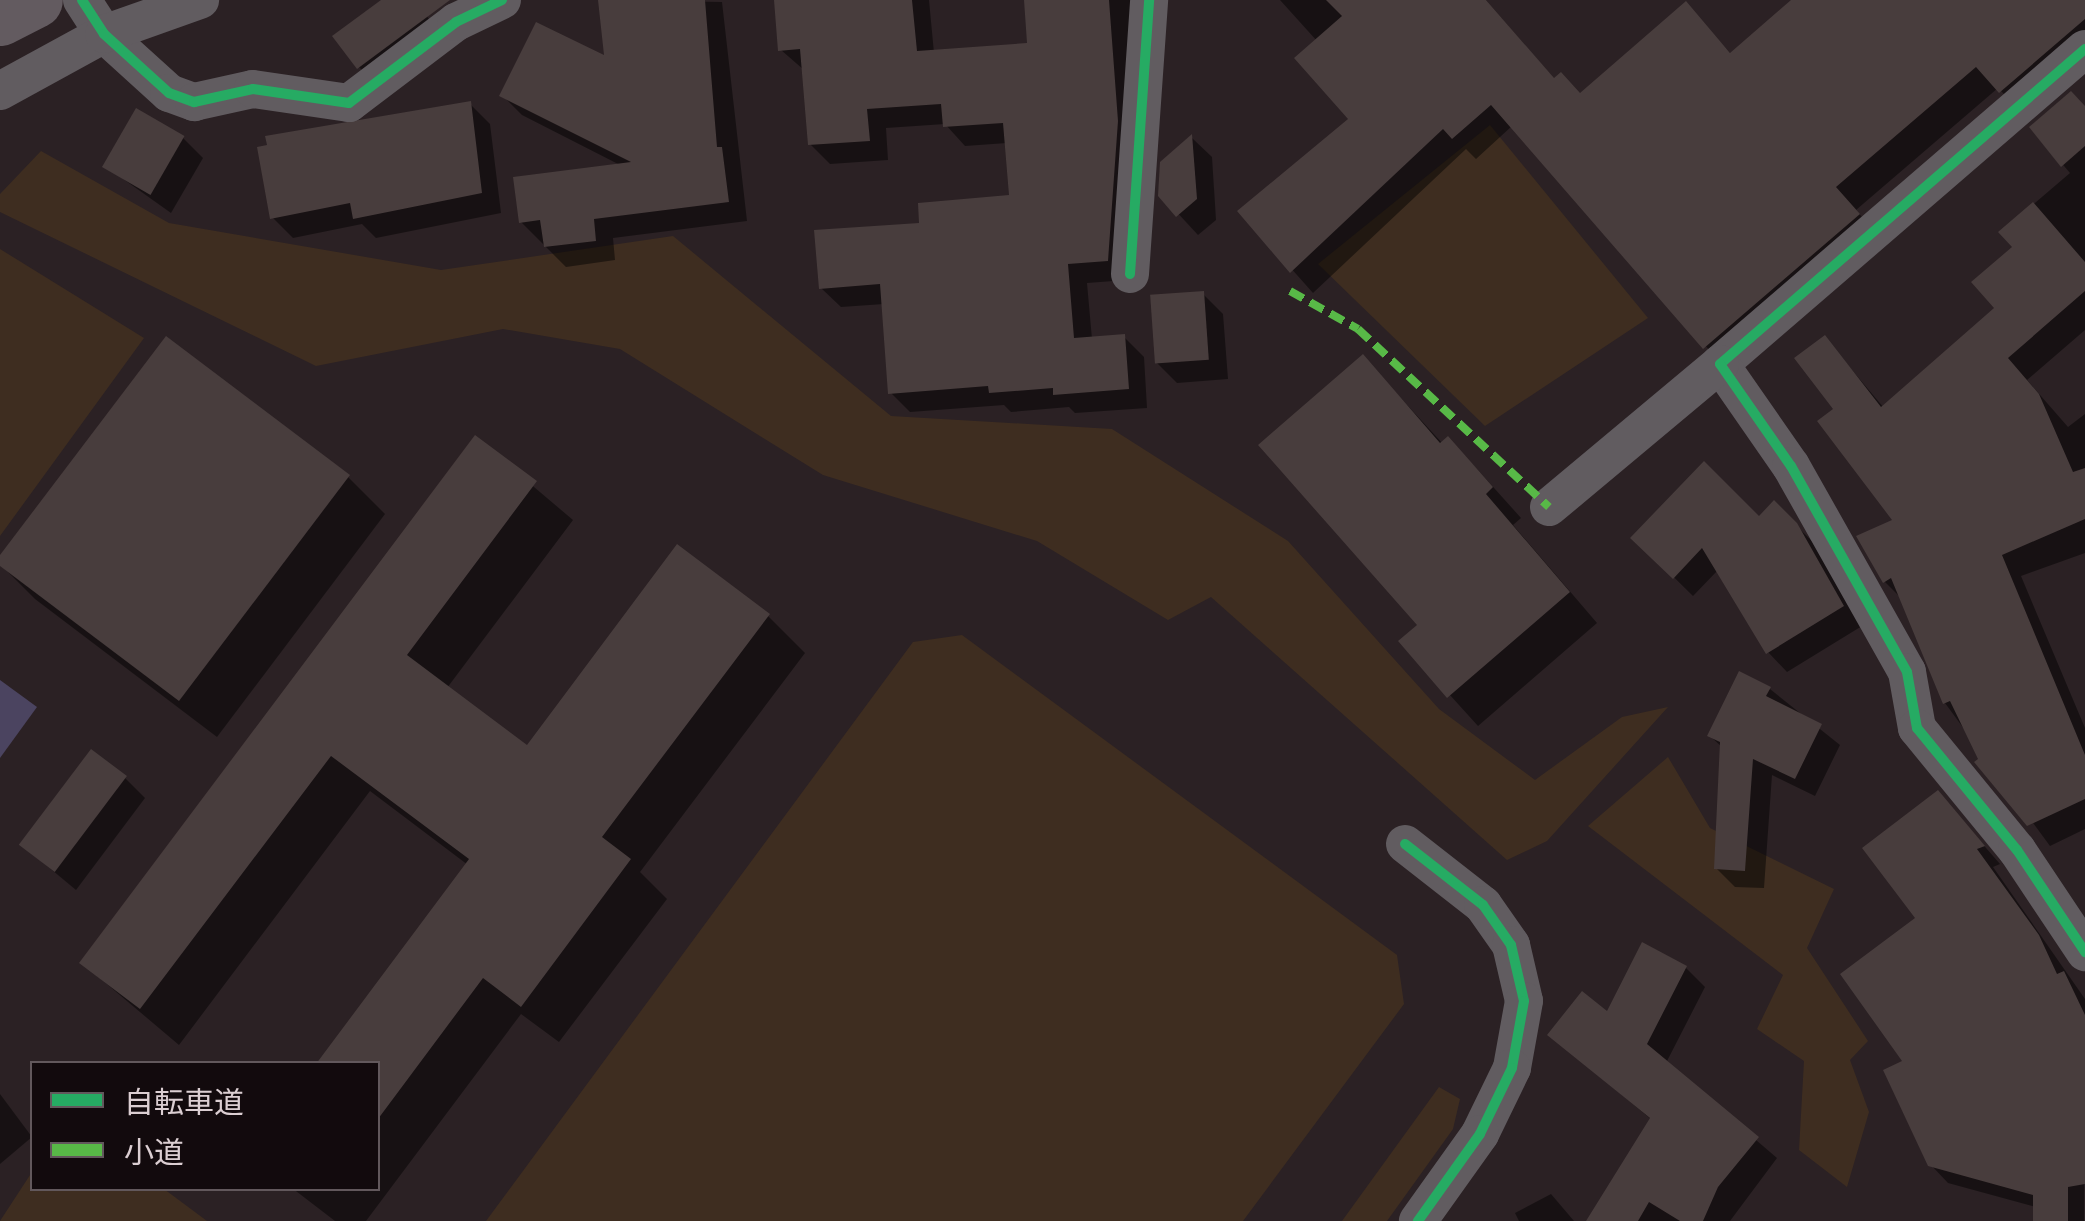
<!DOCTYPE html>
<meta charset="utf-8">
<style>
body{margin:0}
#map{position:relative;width:2085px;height:1221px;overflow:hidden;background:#2b2124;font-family:Montserrat,"Noto Sans JP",sans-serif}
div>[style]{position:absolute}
.green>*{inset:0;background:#3e2d20}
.water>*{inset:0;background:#4b4460}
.shadow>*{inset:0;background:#0007}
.building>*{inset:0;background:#483d3d;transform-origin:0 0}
.minor>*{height:38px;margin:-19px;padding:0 19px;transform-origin:19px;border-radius:19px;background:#615c60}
.trunk>*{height:55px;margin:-27.5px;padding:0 27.5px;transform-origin:27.5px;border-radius:27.5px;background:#635b60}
.quiet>*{height:8px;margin-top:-4px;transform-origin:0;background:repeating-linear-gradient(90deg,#58b947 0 15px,transparent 0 23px)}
.cycleway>*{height:10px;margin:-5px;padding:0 5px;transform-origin:5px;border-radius:5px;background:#26ab63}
span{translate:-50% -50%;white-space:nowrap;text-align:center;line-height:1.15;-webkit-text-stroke:8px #120a0d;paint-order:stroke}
.legend{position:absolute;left:30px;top:1061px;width:350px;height:130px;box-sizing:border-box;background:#120a0d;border:2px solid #62585c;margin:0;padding:12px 18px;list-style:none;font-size:30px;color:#dbced2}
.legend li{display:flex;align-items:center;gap:20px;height:50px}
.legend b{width:50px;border:2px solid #62585c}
</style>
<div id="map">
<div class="green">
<div style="clip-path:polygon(1490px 125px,1648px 318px,1485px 426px,1318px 264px)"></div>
<div style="clip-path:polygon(41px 151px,169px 223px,441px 270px,673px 236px,891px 416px,1112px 429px,1288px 541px,1439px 709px,1535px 780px,1622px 717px,1668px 707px,1547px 841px,1507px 860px,1211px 597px,1168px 620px,1037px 541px,823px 475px,620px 349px,503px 329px,316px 366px,0 212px,0 194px)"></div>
<div style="clip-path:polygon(0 249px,144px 338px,0 536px)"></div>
<div style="clip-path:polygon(962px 635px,1397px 955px,1404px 1004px,1243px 1221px,486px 1221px,913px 642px)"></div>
<div style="clip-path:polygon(1668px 757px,1710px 828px,1834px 889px,1807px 948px,1868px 1041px,1850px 1060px,1869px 1112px,1847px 1187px,1799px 1150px,1804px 1061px,1757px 1029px,1783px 975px,1588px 826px)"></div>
<div style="clip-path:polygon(1439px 1087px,1460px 1099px,1453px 1129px,1387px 1221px,1342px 1221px)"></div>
<div style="clip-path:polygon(32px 1172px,32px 1188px,164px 1189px,207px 1221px,0 1221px)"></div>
</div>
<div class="water">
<div style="clip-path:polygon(0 680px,37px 707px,0 758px)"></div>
</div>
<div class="shadow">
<div style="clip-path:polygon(385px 0,414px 0,444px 38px,379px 87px,359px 67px)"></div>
<div style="clip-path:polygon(600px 0,722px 2px,747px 221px,613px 238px,615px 260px,566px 267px,521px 222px,622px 166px,522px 115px,502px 95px,607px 60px)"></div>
<div style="clip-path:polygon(777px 0,929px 0,934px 53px,1029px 45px,1029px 0,1144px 0,1127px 280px,1087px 283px,1092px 339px,1124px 337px,1144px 357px,1147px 408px,1075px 413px,1069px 407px,1011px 412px,1004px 405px,910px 412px,890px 392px,884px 304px,841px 307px,821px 288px,922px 225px,1011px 197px,1007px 143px,965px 146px,945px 124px,886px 128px,888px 160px,830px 164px,810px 144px,804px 70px,781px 50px)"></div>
<div style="clip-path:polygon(1280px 0,1486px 0,1555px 80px,1581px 95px,1686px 5px,1732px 55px,1794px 0,2075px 0,2085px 10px,2085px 59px,2023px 113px,1998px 88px,1856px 210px,1879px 237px,1726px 369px,1512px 126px,1476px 159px,1466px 149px,1313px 293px,1241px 212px,1351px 120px,1317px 41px)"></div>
<div style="clip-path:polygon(470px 104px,490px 124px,501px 213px,376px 238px,362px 224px,293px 238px,273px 218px)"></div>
<div style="clip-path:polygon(2085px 108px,2085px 330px,2027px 380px,2068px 427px,2085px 414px,2085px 553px,2021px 576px,2085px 728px,2085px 829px,2050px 846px,1945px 703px,1902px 599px,1885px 582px,1896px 521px,1836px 410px,1825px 338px,1884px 408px,1997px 309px,2015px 247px,2001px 232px,2070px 173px,2032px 128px)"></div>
<div style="clip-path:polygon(183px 138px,203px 158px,171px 213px,105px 166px)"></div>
<div style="clip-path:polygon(1192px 138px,1212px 157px,1216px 220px,1198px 235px,1161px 195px,1163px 163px)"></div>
<div style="clip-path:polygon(1203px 294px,1223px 314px,1228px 379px,1177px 383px,1157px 363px)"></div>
<div style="clip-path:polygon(1363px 357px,1443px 444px,1448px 439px,1477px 469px,1521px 518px,1513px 525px,1597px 623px,1478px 726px,1401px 641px,1420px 625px)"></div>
<div style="clip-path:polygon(476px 438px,573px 520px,447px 688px,528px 748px,768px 616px,805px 653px,640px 872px,667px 899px,559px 1042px,521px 1014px,366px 1221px,335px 1221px,292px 1188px,378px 1188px,378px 1064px,468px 865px,370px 791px,179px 1045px,82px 963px)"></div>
<div style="clip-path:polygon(348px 477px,385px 514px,217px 737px,35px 599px,0 564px,0 559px)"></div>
<div style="clip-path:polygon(1774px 504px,1816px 545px,1862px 626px,1787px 672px,1768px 652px,1718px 570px,1693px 596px,1634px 538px,1760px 519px)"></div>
<div style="clip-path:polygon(1770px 689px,1840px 745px,1815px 796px,1772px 775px,1764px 888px,1735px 887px,1716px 868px,1723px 748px,1710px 736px)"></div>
<div style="clip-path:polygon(125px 778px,145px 798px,76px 890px,22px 845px)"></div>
<div style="clip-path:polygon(1938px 793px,2000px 864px,1993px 867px,2085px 999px,2084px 1221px,2035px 1221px,2036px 1207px,1948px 1183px,1930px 1164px,1906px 1062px)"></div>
<div style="clip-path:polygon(1686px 968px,1705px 987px,1666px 1063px,1777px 1158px,1730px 1221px,1589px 1221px,1652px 1120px,1550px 1035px,1608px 1015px)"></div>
<div style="clip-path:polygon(0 1094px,32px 1137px,0 1164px)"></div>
<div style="clip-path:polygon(1551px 1194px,1574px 1221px,1519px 1221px,1515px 1213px)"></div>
</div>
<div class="building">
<div style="clip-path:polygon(381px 0,450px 0,357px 69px,332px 36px)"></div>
<div style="clip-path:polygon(598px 0,705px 0,717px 147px,722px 147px,729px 202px,594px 219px,596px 241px,544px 247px,540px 220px,519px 223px,513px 177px,631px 162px,499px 96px,536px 22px,604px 55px)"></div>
<div style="clip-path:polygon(774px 0,912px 0,917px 51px,1027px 43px,1024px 0,1109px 0,1118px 121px,1108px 261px,1068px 264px,1074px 338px,1125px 334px,1129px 389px,1053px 395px,1053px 388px,989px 393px,988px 386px,888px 394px,880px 284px,819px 289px,814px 230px,919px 223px,918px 203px,1009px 195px,1003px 123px,943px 127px,941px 104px,867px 109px,870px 141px,808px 145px,800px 49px,778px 51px)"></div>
<div style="clip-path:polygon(1326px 0,1486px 0,1554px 78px,1561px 72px,1580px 93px,1686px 1px,1730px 53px,1791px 0,2085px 0,2085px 19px,1999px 93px,1976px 67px,1836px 187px,1860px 214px,1703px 349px,1491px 105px,1452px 139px,1443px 129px,1290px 273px,1237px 211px,1348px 119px,1294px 58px,1342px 16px)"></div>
<div style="clip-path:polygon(2071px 91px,2085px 106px,2085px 146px,2061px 167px,2029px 127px)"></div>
<div style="clip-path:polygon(471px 101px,482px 193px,353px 219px,350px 203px,270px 219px,257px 147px,267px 145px,265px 136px)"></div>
<div style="left:136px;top:108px;width:56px;height:68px;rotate:30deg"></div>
<div style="clip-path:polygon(1192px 134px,1197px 199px,1176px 217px,1158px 196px,1160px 162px)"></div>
<div style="clip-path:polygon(2033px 202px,2085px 262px,2085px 291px,2008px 358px,2039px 394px,2073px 472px,2085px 468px,2085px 519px,2002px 555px,2085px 755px,2085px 799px,2027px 826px,1974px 762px,1978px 759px,1950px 701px,1943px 704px,1891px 578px,1883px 583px,1856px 536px,1892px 520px,1817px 421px,1833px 409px,1794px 358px,1825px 335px,1881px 407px,1994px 308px,1971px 282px,2012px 247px,1998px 232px)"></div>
<div style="left:1204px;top:291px;width:69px;height:54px;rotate:86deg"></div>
<div style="clip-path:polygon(166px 336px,350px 475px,179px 701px,0 566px,0 555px)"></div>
<div style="clip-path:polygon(1363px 354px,1440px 443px,1448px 436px,1493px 487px,1486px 494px,1570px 592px,1447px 698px,1398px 641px,1417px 625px,1258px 445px)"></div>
<div style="clip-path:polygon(475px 435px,537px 481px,407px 655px,527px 745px,677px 544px,770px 614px,602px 837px,631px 859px,521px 1007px,483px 978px,378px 1119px,378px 1064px,316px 1064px,469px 859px,331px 756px,140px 1009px,79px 963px)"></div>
<div style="clip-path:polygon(1704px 461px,1759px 516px,1774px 500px,1797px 523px,1844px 606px,1766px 654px,1702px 548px,1673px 579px,1630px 538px)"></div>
<div style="clip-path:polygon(1739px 671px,1771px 687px,1766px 696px,1822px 724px,1795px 779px,1753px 759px,1745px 871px,1714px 869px,1720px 742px,1707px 736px)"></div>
<div style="left:91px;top:749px;width:45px;height:120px;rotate:37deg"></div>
<div style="clip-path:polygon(1938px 790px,1985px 846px,1977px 849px,2039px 935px,2057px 974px,2064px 971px,2085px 1015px,2085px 1184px,2068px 1187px,2068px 1221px,2033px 1221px,2033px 1195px,1928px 1166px,1883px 1070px,1902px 1061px,1840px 974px,1915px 918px,1862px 848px)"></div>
<div style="clip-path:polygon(1642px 942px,1687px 966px,1647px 1044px,1759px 1137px,1718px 1187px,1703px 1221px,1680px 1221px,1649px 1202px,1638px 1221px,1586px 1221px,1650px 1118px,1547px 1035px,1582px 991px,1607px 1011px)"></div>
</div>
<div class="minor">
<div style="left:82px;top:0;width:40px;rotate:57.1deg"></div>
<div style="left:104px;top:34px;width:88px;rotate:42.2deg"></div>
<div style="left:169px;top:93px;width:27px;rotate:20deg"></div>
<div style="left:194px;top:102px;width:60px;rotate:-12.4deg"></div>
<div style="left:253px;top:89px;width:97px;rotate:8.3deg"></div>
<div style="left:349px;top:103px;width:134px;rotate:-37.1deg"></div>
<div style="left:456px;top:22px;width:51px;rotate:-25.6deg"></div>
<div style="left:2085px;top:49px;width:482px;rotate:139.2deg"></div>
<div style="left:1720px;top:364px;width:124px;rotate:55.2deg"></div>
<div style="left:1791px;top:466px;width:236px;rotate:60.6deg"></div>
<div style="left:1907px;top:672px;width:57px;rotate:79.9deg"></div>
<div style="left:1917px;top:728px;width:158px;rotate:50.7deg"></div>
<div style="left:2017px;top:850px;width:123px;rotate:56.3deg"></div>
<div style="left:0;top:91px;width:119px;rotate:-28.7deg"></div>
<div style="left:104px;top:34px;width:102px;rotate:-19.5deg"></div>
<div style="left:1130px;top:274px;width:275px;rotate:-86deg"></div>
<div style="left:1549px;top:507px;width:223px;rotate:-39.9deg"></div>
<div style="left:1405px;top:844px;width:99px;rotate:38deg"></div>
<div style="left:1483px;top:905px;width:49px;rotate:55deg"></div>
<div style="left:1511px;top:945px;width:57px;rotate:76.9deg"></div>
<div style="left:1524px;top:1001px;width:68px;rotate:100.2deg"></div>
<div style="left:1512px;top:1068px;width:73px;rotate:115.9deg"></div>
<div style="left:1480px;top:1134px;width:107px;rotate:125.5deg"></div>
</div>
<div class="trunk">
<div style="left:0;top:18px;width:39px;rotate:-27deg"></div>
</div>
<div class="quiet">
<div style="left:1290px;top:291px;width:78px;rotate:29.2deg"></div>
<div style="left:1358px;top:329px;width:261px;rotate:43deg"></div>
</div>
<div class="cycleway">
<div style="left:82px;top:0;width:40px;rotate:57.1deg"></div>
<div style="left:104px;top:34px;width:88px;rotate:42.2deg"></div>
<div style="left:169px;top:93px;width:27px;rotate:20deg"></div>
<div style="left:194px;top:102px;width:60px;rotate:-12.4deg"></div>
<div style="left:253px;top:89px;width:97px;rotate:8.3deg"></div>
<div style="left:349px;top:103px;width:134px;rotate:-37.1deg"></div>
<div style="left:456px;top:22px;width:51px;rotate:-25.6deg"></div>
<div style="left:2085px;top:49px;width:482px;rotate:139.2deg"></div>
<div style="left:1720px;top:364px;width:124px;rotate:55.2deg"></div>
<div style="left:1791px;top:466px;width:236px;rotate:60.6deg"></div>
<div style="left:1907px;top:672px;width:57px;rotate:79.9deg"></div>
<div style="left:1917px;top:728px;width:158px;rotate:50.7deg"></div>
<div style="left:2017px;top:850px;width:123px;rotate:56.3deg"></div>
<div style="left:1130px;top:274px;width:275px;rotate:-86deg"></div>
<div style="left:1405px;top:844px;width:99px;rotate:38deg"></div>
<div style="left:1483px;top:905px;width:49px;rotate:55deg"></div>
<div style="left:1511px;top:945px;width:57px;rotate:76.9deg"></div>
<div style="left:1524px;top:1001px;width:68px;rotate:100.2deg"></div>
<div style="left:1512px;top:1068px;width:73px;rotate:115.9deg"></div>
<div style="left:1480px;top:1134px;width:107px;rotate:125.5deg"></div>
</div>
<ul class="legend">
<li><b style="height:12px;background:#26ab63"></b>自転車道</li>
<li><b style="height:12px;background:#58b947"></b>小道</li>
</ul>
</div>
